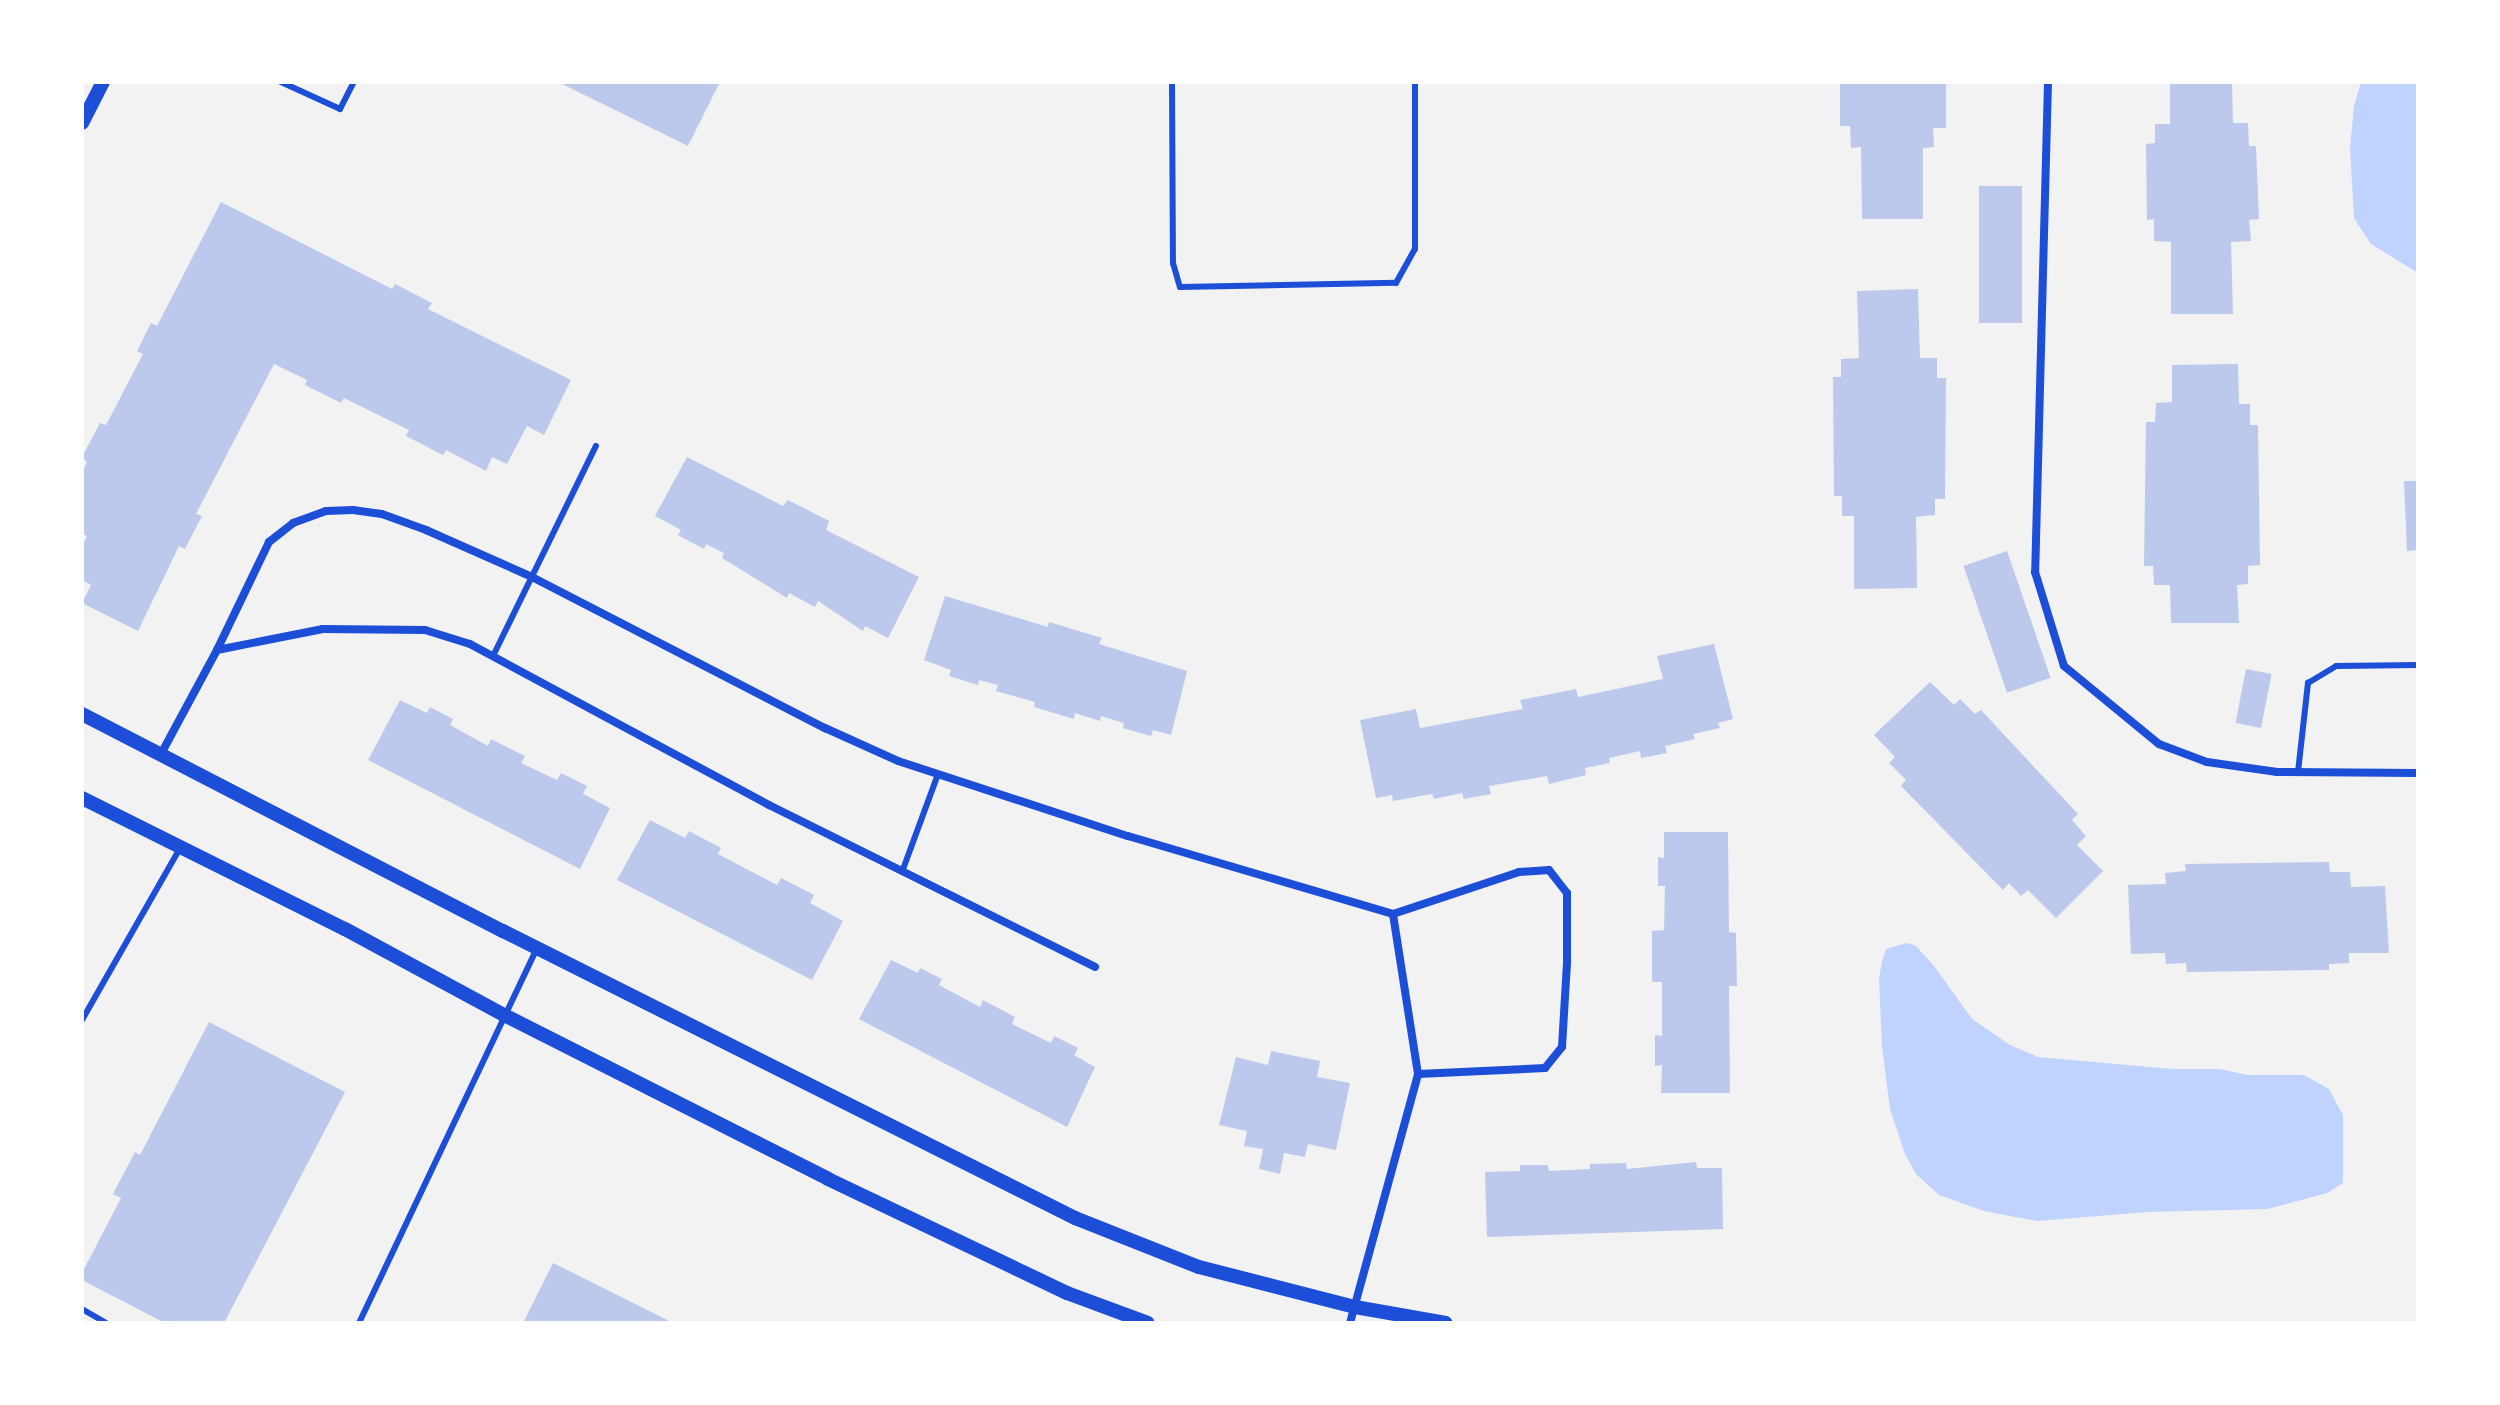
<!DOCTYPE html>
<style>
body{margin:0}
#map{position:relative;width:2500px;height:1405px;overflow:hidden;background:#f2f2f2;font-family:"Exo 2",sans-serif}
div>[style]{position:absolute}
.water>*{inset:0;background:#bfd3fe}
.building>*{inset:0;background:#bdc9ec;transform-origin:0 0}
.service>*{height:6px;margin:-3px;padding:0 3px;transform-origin:3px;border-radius:3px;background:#1d4ed8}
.minor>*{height:8px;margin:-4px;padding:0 4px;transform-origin:4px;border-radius:4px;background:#1d4ed8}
.tertiary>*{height:14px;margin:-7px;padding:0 7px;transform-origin:7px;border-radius:7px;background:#1d4ed8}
span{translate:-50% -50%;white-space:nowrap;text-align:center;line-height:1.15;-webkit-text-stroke:8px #fff;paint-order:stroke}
.frame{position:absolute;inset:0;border:84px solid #fff;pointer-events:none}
</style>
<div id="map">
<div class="water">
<div style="clip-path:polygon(2361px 82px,2418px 82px,2418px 273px,2371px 244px,2354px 218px,2350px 148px,2354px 106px)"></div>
<div style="clip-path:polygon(1907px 943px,1916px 946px,1934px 966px,1972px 1019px,2010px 1045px,2038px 1057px,2172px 1069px,2220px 1069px,2248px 1075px,2304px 1075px,2329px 1089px,2343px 1115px,2343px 1183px,2327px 1193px,2267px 1209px,2147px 1212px,2037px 1221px,1984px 1211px,1939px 1195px,1916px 1174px,1905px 1154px,1890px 1109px,1882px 1047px,1879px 979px,1882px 961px,1886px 949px)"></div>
</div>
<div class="building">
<div style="clip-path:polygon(558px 82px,720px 82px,688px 146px)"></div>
<div style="clip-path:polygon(1840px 82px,1946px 82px,1946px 128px,1933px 128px,1934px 147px,1923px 148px,1923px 219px,1862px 219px,1861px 147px,1851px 148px,1850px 126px,1840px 126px)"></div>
<div style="clip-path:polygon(2170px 82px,2232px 82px,2233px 123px,2248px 123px,2249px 146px,2256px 146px,2259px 219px,2249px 220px,2251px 241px,2231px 242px,2233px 314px,2171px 314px,2171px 242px,2154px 241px,2154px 219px,2147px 220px,2146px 144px,2155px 143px,2155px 124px,2170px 124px)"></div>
<div style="left:1979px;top:186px;width:43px;height:137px"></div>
<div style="clip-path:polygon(221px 202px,392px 289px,395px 284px,432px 303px,428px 309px,571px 380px,544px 435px,527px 426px,507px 464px,492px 457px,486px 471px,446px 450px,443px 455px,406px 436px,409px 430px,344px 398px,341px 403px,305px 385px,307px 380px,274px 364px,196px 514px,202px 516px,185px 549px,179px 546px,138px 631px,82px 603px,91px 585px,82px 580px,82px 546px,87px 536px,82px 534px,82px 473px,87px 462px,82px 457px,100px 423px,106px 425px,143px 354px,137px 351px,151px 323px,157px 326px)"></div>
<div style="clip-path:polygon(1918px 289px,1920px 358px,1937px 358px,1937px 378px,1946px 378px,1945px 499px,1935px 499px,1935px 515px,1916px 517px,1917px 588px,1854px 589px,1854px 516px,1842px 516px,1842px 496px,1834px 496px,1833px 377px,1841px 377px,1841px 359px,1859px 358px,1857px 291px)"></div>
<div style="clip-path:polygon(2238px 364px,2239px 404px,2250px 404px,2250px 425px,2258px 425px,2260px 565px,2248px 566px,2248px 584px,2237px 585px,2239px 623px,2171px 623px,2170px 585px,2154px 585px,2153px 566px,2144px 566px,2146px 422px,2155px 422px,2156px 403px,2172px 402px,2172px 365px)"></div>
<div style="clip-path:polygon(687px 457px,783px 506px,788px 500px,829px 521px,826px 530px,919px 577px,888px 638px,865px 626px,863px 631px,818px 601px,815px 607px,789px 593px,787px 598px,722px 558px,724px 553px,706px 544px,704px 549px,678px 535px,681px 530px,655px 516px)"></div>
<div style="clip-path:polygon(2404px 481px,2418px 481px,2418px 550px,2407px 551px)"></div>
<div style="left:2007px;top:551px;width:134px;height:46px;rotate:71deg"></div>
<div style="clip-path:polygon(945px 596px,1048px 627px,1049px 622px,1102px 638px,1099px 644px,1187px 671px,1171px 735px,1153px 730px,1151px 736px,1123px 728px,1124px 723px,1101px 716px,1100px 721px,1075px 713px,1074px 719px,1034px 707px,1035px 702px,996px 691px,998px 685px,979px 680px,978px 685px,949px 676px,951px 670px,924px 660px)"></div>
<div style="clip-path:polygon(1714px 644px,1733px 719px,1718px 723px,1720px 728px,1693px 734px,1695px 739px,1665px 746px,1667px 753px,1641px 758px,1640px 751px,1609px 758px,1610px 763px,1585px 768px,1586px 775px,1549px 784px,1547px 776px,1489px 786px,1491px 794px,1464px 799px,1462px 793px,1434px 799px,1432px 794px,1393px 801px,1392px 795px,1376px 798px,1360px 720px,1416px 709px,1420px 728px,1523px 709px,1520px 700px,1576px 689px,1578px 697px,1663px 679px,1657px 656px)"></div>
<div style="left:2246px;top:669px;width:26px;height:55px;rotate:11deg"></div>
<div style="clip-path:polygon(1930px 682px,1954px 705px,1960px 699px,1975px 714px,1981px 710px,2078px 814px,2072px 820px,2086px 836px,2077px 845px,2103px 871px,2056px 918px,2028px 890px,2021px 896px,2009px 883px,2003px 890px,1901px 786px,1906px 780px,1889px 763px,1895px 757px,1874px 735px)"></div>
<div style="clip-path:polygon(400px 700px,427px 713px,430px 707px,453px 719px,450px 725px,488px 746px,491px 739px,525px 756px,521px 763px,557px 780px,561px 773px,587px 786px,583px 794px,610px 808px,580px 869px,368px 760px)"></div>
<div style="clip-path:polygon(650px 820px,685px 838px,689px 831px,721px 848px,718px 854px,777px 885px,781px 878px,814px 895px,810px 903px,843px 921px,812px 980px,617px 880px)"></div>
<div style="clip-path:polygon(1664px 832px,1728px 832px,1729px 932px,1736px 933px,1737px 986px,1729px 986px,1730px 1093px,1661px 1093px,1662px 1065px,1655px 1066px,1655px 1035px,1662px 1036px,1662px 982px,1652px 982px,1652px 931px,1664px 930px,1665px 886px,1658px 886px,1658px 857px,1664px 858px)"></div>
<div style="clip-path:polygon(2329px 862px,2330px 872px,2350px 872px,2351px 887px,2385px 886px,2389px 953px,2349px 953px,2349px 963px,2329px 964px,2329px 970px,2187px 972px,2186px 963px,2166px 964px,2165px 953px,2131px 954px,2128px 885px,2166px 884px,2165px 873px,2186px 871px,2185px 864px)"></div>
<div style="clip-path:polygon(891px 960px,918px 973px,920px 968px,942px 979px,939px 985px,980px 1007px,983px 1000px,1015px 1017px,1012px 1024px,1051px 1043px,1054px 1036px,1078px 1048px,1074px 1055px,1095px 1067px,1067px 1127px,859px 1019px)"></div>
<div style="clip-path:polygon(209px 1022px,345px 1092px,224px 1323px,165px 1323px,82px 1280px,82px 1273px,121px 1198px,113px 1194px,135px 1152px,140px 1155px)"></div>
<div style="clip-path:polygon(1271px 1051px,1320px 1061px,1317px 1077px,1350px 1083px,1336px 1150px,1308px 1144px,1305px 1157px,1284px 1153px,1280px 1174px,1259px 1169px,1263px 1149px,1244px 1146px,1247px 1131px,1219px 1125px,1236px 1057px,1268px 1065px)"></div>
<div style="clip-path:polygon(1696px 1162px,1697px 1168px,1722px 1168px,1723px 1229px,1487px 1237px,1485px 1172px,1520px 1171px,1520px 1165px,1548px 1165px,1549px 1171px,1590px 1169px,1590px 1164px,1626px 1163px,1627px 1169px)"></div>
<div style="clip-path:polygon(553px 1263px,673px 1323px,523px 1323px)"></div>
</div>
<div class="service">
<div style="left:281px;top:82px;width:65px;rotate:24.6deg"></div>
<div style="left:340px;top:109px;width:30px;rotate:-63deg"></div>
<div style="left:1172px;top:82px;width:181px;rotate:89.7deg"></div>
<div style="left:1173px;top:263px;width:25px;rotate:74deg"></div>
<div style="left:1180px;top:287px;width:216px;rotate:-1.1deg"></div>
<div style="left:1396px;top:283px;width:39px;rotate:-61deg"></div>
<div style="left:1415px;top:249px;width:167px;rotate:-90deg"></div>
<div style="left:493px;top:656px;width:234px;rotate:-63.9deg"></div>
<div style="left:2298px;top:772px;width:90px;rotate:-83.6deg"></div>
<div style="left:2308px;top:683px;width:33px;rotate:-31deg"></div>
<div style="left:2336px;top:666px;width:82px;rotate:-0.7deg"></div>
<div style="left:902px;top:872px;width:104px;rotate:-69.8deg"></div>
<div style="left:82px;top:1020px;width:198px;rotate:-60.3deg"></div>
<div style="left:82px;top:1309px;width:28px;rotate:30deg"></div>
<div style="left:359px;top:1323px;width:415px;rotate:-64.6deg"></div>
</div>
<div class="minor">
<div style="left:2048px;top:82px;width:490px;rotate:91.5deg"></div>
<div style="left:2035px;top:572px;width:98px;rotate:72.9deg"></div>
<div style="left:2064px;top:666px;width:123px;rotate:39.4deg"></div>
<div style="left:2159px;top:744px;width:51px;rotate:20.6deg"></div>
<div style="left:2207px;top:762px;width:71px;rotate:8.1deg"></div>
<div style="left:2277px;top:772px;width:141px;rotate:0.4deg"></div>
<div style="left:217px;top:650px;width:108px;rotate:-11.2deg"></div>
<div style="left:323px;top:629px;width:102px;rotate:0.6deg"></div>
<div style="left:425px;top:630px;width:47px;rotate:17.3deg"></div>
<div style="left:470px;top:644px;width:340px;rotate:28.3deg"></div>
<div style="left:769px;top:805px;width:364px;rotate:26.4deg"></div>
<div style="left:161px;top:754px;width:118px;rotate:-61.7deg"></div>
<div style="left:217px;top:650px;width:120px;rotate:-64.3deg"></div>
<div style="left:269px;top:542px;width:31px;rotate:-38deg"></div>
<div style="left:293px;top:523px;width:35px;rotate:-20deg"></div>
<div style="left:326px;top:511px;width:27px;rotate:-2deg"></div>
<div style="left:353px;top:510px;width:29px;rotate:8deg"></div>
<div style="left:382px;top:514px;width:47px;rotate:20deg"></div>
<div style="left:426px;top:530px;width:116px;rotate:23.9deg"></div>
<div style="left:532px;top:577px;width:330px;rotate:27.3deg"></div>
<div style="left:825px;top:728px;width:80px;rotate:24.3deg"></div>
<div style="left:898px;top:761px;width:242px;rotate:18.1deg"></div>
<div style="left:1128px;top:836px;width:276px;rotate:16.4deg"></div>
<div style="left:1350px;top:1323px;width:258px;rotate:-74.7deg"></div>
<div style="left:1418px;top:1074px;width:162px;rotate:-98.9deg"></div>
<div style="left:1393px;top:914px;width:133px;rotate:-18.4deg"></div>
<div style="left:1519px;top:872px;width:30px;rotate:-4deg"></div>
<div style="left:1549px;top:870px;width:29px;rotate:52deg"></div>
<div style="left:1567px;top:893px;width:70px;rotate:90deg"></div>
<div style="left:1567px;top:963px;width:84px;rotate:93.4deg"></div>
<div style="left:1562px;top:1047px;width:27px;rotate:129deg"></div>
<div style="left:1545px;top:1068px;width:127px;rotate:177.3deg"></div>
</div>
<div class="tertiary">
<div style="left:82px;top:123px;width:46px;rotate:-62.9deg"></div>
<div style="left:82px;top:714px;width:474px;rotate:27.3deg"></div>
<div style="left:503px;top:931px;width:640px;rotate:26.65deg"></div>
<div style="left:1075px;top:1218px;width:133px;rotate:21.6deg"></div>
<div style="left:1199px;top:1267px;width:161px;rotate:14.4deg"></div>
<div style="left:1355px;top:1307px;width:92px;rotate:10deg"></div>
<div style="left:82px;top:798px;width:294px;rotate:26.5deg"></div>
<div style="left:345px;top:929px;width:183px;rotate:28.4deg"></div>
<div style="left:506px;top:1016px;width:361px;rotate:26.8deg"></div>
<div style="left:828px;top:1179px;width:265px;rotate:25.5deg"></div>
<div style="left:1067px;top:1293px;width:86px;rotate:20.3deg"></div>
</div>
<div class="frame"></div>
</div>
